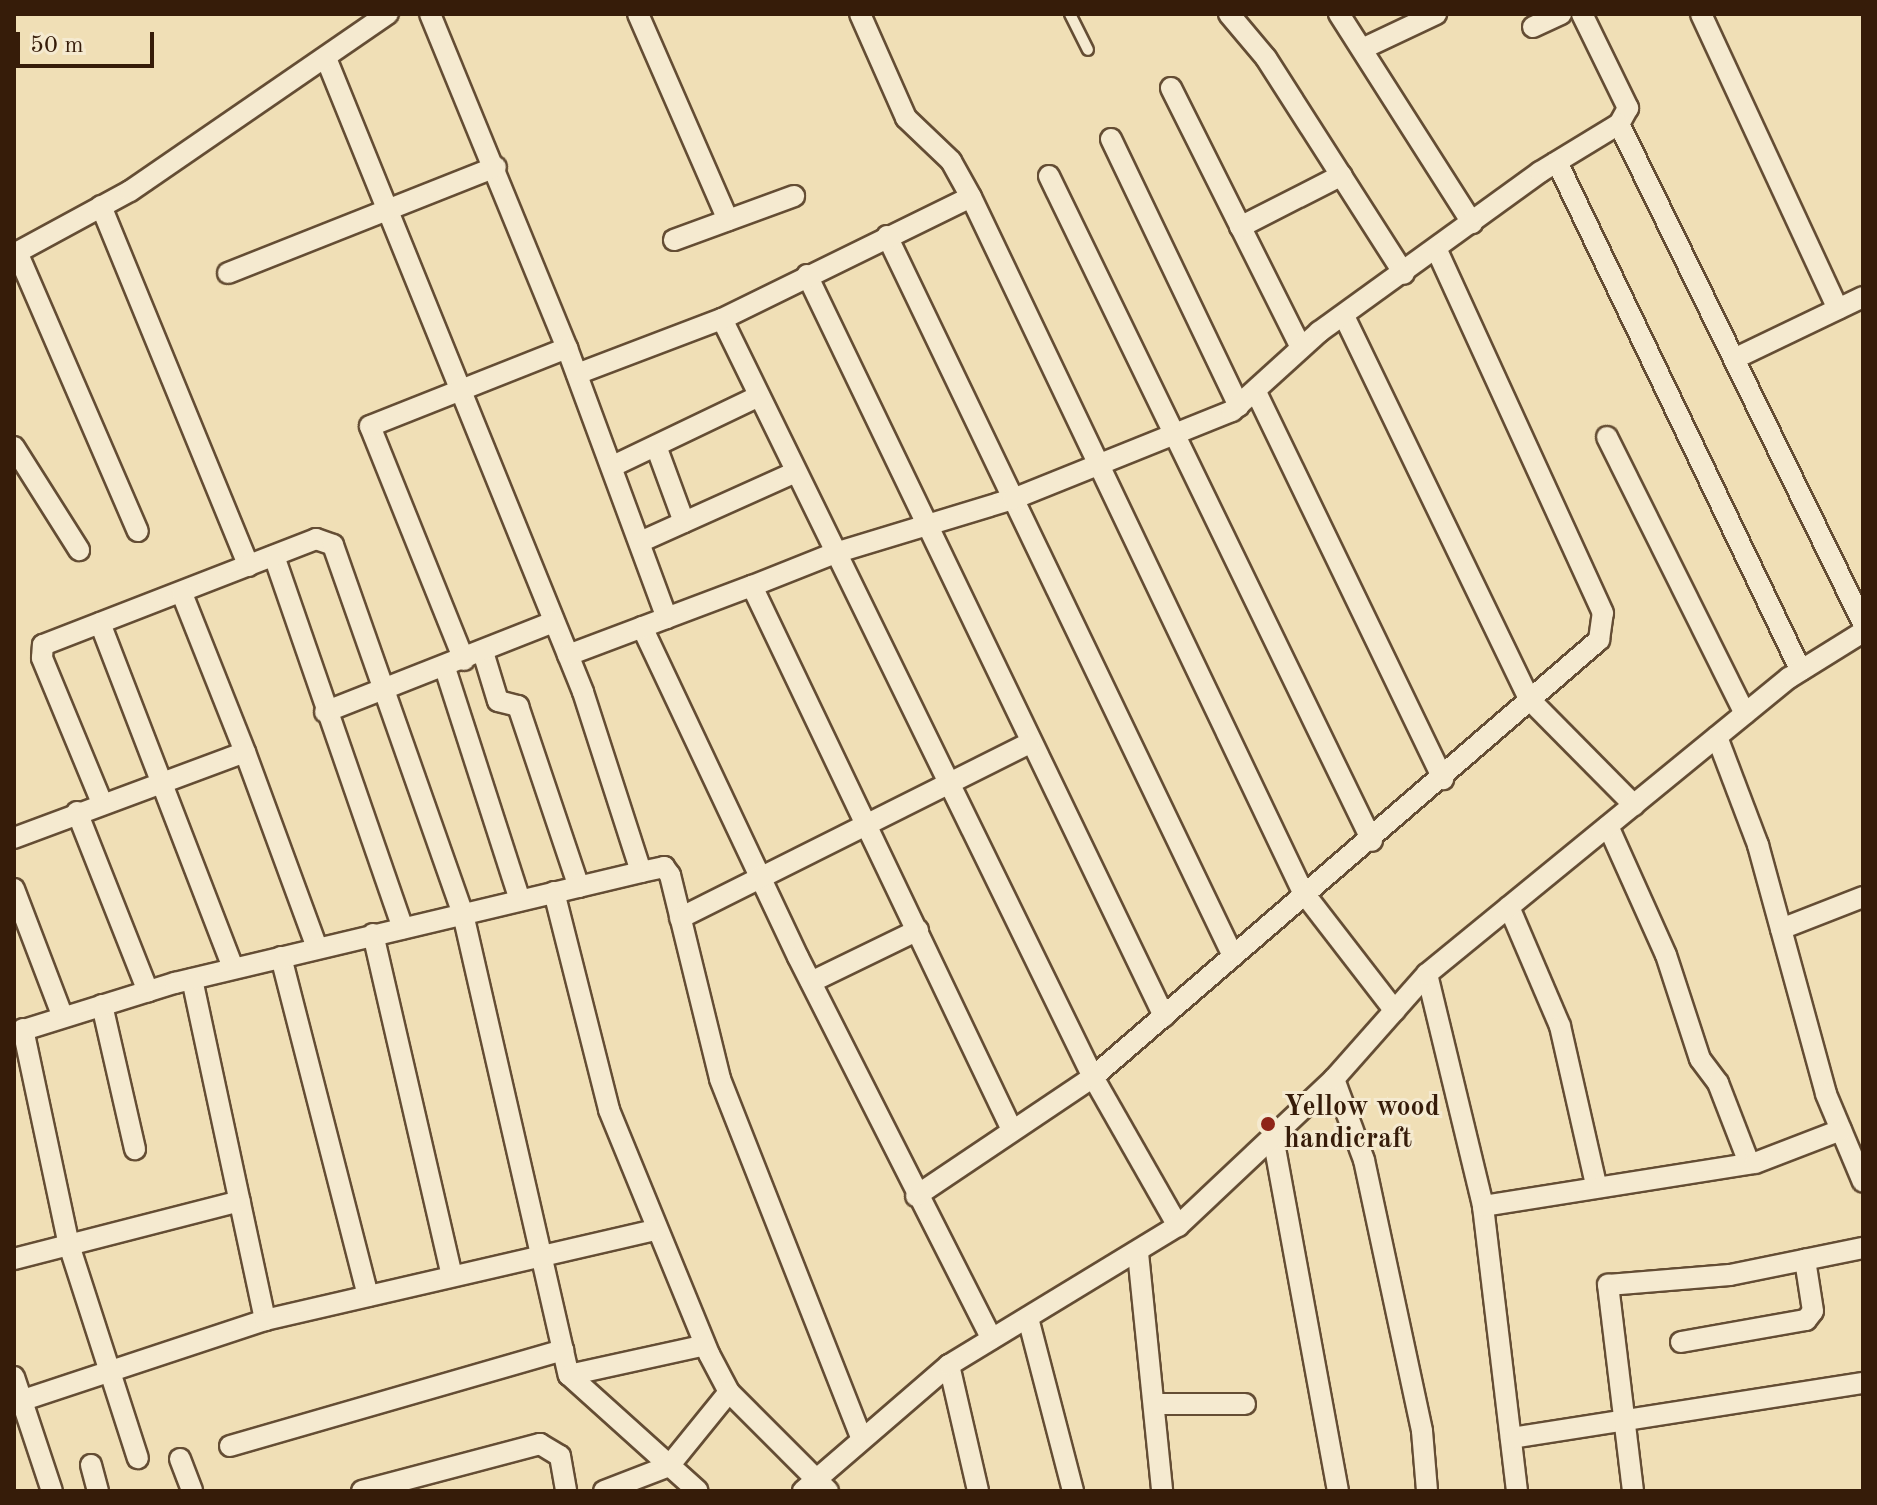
<!DOCTYPE html>
<style>
body{margin:0}
#map{position:relative;width:1877px;height:1505px;overflow:hidden;background:#f0dfb6;font-family:"Old Standard TT",serif}
div>[style]{position:absolute}
.roads{filter:drop-shadow(2px 0 #644d34) drop-shadow(-2px 0 #644d34) drop-shadow(0 2px #644d34) drop-shadow(0 -2px #644d34)}
.lane>*{height:10px;margin:-5px;padding:0 5px;transform-origin:5px;border-radius:5px;background:#f5ead0}
.street>*{height:20px;margin:-10px;padding:0 10px;transform-origin:10px;border-radius:10px;background:#f5ead0}
.dots>*{width:22px;height:22px;translate:-50% -50%;box-sizing:border-box;border:4px solid #f5ead0;border-radius:50%}
span{translate:-50% -50%;white-space:nowrap;text-align:center;line-height:1.15;-webkit-text-stroke:6px #f5ead0;paint-order:stroke}
.poi-label{font-size:28px;color:#361c09;font-weight:700}
.left{translate:0 -50%;text-align:left}
.frame{position:absolute;inset:0;border:16px solid #361c09;pointer-events:none}
.scale{position:absolute;left:16px;top:32px;width:138px;height:36px;box-sizing:border-box;border:4px solid #361c09;border-top:0;padding-left:10px;font-size:24px;line-height:28px;white-space:nowrap;color:#361c09;-webkit-text-stroke:6px #f5ead0;paint-order:stroke}
</style>
<div id="map">
<div class="roads">
<div class="lane">
<div style="left:1070px;top:14px;width:40px;rotate:63.4deg"></div>
</div>
<div class="street">
<div style="left:430px;top:14px;width:361px;rotate:67.7deg"></div>
<div style="left:567px;top:348px;width:288px;rotate:69.7deg"></div>
<div style="left:638px;top:14px;width:225px;rotate:66.4deg"></div>
<div style="left:860px;top:14px;width:114px;rotate:66.1deg"></div>
<div style="left:906px;top:118px;width:62px;rotate:43.7deg"></div>
<div style="left:951px;top:161px;width:41px;rotate:60.9deg"></div>
<div style="left:1229px;top:14px;width:57px;rotate:49.9deg"></div>
<div style="left:1266px;top:58px;width:256px;rotate:57.4deg"></div>
<div style="left:1339px;top:14px;width:248px;rotate:57.5deg"></div>
<div style="left:1582px;top:14px;width:105px;rotate:63.9deg"></div>
<div style="left:1628px;top:108px;width:18px;rotate:119deg"></div>
<div style="left:1701px;top:14px;width:325px;rotate:65.1deg"></div>
<div style="left:1533px;top:27px;width:31px;rotate:-25deg"></div>
<div style="left:1362px;top:49px;width:82px;rotate:-25.3deg"></div>
<div style="left:326px;top:58px;width:684px;rotate:67.93deg"></div>
<div style="left:583px;top:692px;width:189px;rotate:72.1deg"></div>
<div style="left:641px;top:872px;width:24px;rotate:-12deg"></div>
<div style="left:664px;top:867px;width:10px;rotate:53deg"></div>
<div style="left:670px;top:875px;width:210px;rotate:76.2deg"></div>
<div style="left:720px;top:1079px;width:385px;rotate:68.5deg"></div>
<div style="left:1171px;top:88px;width:288px;rotate:63.4deg"></div>
<div style="left:1111px;top:139px;width:296px;rotate:64.4deg"></div>
<div style="left:1557px;top:162px;width:564px;rotate:64.39deg"></div>
<div style="left:1049px;top:176px;width:739px;rotate:64.09deg"></div>
<div style="left:101px;top:206px;width:389px;rotate:67.7deg"></div>
<div style="left:1240px;top:227px;width:114px;rotate:-27deg"></div>
<div style="left:887px;top:236px;width:799px;rotate:64.33deg"></div>
<div style="left:674px;top:240px;width:128px;rotate:-20.1deg"></div>
<div style="left:17px;top:252px;width:304px;rotate:66.6deg"></div>
<div style="left:14px;top:254px;width:132px;rotate:-28.5deg"></div>
<div style="left:130px;top:191px;width:313px;rotate:-34.5deg"></div>
<div style="left:228px;top:273px;width:288px;rotate:-21.6deg"></div>
<div style="left:807px;top:275px;width:823px;rotate:64.28deg"></div>
<div style="left:1344px;top:316px;width:427px;rotate:64.2deg"></div>
<div style="left:1530px;top:700px;width:148px;rotate:45.3deg"></div>
<div style="left:1734px;top:359px;width:143px;rotate:-25.7deg"></div>
<div style="left:577px;top:374px;width:155px;rotate:-20.8deg"></div>
<div style="left:1256px;top:392px;width:430px;rotate:64.2deg"></div>
<div style="left:1607px;top:437px;width:309px;rotate:63.5deg"></div>
<div style="left:656px;top:446px;width:81px;rotate:69.8deg"></div>
<div style="left:14px;top:447px;width:122px;rotate:57.7deg"></div>
<div style="left:613px;top:466px;width:162px;rotate:-25.6deg"></div>
<div style="left:640px;top:542px;width:171px;rotate:-24.2deg"></div>
<div style="left:274px;top:556px;width:394px;rotate:70.9deg"></div>
<div style="left:100px;top:623px;width:370px;rotate:68.9deg"></div>
<div style="left:642px;top:627px;width:365px;rotate:64.7deg"></div>
<div style="left:798px;top:957px;width:428px;rotate:63.1deg"></div>
<div style="left:483px;top:652px;width:51px;rotate:73deg"></div>
<div style="left:498px;top:701px;width:21px;rotate:14deg"></div>
<div style="left:518px;top:706px;width:191px;rotate:71.4deg"></div>
<div style="left:568px;top:655px;width:197px;rotate:-20.6deg"></div>
<div style="left:464px;top:660px;width:252px;rotate:-111.9deg"></div>
<div style="left:370px;top:426px;width:212px;rotate:-21.6deg"></div>
<div style="left:445px;top:668px;width:244px;rotate:72.1deg"></div>
<div style="left:325px;top:712px;width:246px;rotate:-21.5deg"></div>
<div style="left:1717px;top:737px;width:116px;rotate:69.2deg"></div>
<div style="left:1758px;top:845px;width:258px;rotate:74.7deg"></div>
<div style="left:1826px;top:1094px;width:95px;rotate:67.2deg"></div>
<div style="left:245px;top:752px;width:209px;rotate:69.8deg"></div>
<div style="left:102px;top:803px;width:157px;rotate:-112.5deg"></div>
<div style="left:42px;top:658px;width:13px;rotate:-86deg"></div>
<div style="left:43px;top:645px;width:293px;rotate:-21.2deg"></div>
<div style="left:316px;top:539px;width:18px;rotate:19deg"></div>
<div style="left:333px;top:545px;width:391px;rotate:70.6deg"></div>
<div style="left:463px;top:914px;width:473px;rotate:77.1deg"></div>
<div style="left:569px;top:1375px;width:173px;rotate:42deg"></div>
<div style="left:77px;top:812px;width:193px;rotate:68.4deg"></div>
<div style="left:1608px;top:826px;width:141px;rotate:65.8deg"></div>
<div style="left:1666px;top:955px;width:109px;rotate:71.9deg"></div>
<div style="left:1700px;top:1059px;width:30px;rotate:53deg"></div>
<div style="left:1718px;top:1083px;width:86px;rotate:68.8deg"></div>
<div style="left:14px;top:838px;width:246px;rotate:-20.4deg"></div>
<div style="left:245px;top:752px;width:170px;rotate:-111.7deg"></div>
<div style="left:14px;top:889px;width:137px;rotate:69.1deg"></div>
<div style="left:554px;top:892px;width:225px;rotate:75.8deg"></div>
<div style="left:609px;top:1110px;width:264px;rotate:67.7deg"></div>
<div style="left:709px;top:1354px;width:43px;rotate:62.2deg"></div>
<div style="left:729px;top:1392px;width:140px;rotate:45deg"></div>
<div style="left:1509px;top:907px;width:129px;rotate:66.8deg"></div>
<div style="left:1560px;top:1026px;width:163px;rotate:77.2deg"></div>
<div style="left:680px;top:918px;width:391px;rotate:-26.6deg"></div>
<div style="left:1781px;top:929px;width:88px;rotate:-21.3deg"></div>
<div style="left:373px;top:934px;width:351px;rotate:77deg"></div>
<div style="left:281px;top:957px;width:350px;rotate:75.6deg"></div>
<div style="left:1427px;top:974px;width:239px;rotate:76.4deg"></div>
<div style="left:1483px;top:1206px;width:287px;rotate:83.2deg"></div>
<div style="left:192px;top:979px;width:349px;rotate:77.9deg"></div>
<div style="left:811px;top:982px;width:119px;rotate:-25.9deg"></div>
<div style="left:102px;top:1005px;width:148px;rotate:77.1deg"></div>
<div style="left:23px;top:1029px;width:221px;rotate:78deg"></div>
<div style="left:69px;top:1245px;width:224px;rotate:72.1deg"></div>
<div style="left:14px;top:1033px;width:169px;rotate:-17.3deg"></div>
<div style="left:175px;top:983px;width:479px;rotate:-13.4deg"></div>
<div style="left:1334px;top:1079px;width:86px;rotate:69.7deg"></div>
<div style="left:1364px;top:1160px;width:277px;rotate:77.9deg"></div>
<div style="left:1422px;top:1431px;width:60px;rotate:85.2deg"></div>
<div style="left:1012px;top:1130px;width:603px;rotate:-115.55deg"></div>
<div style="left:752px;top:586px;width:89px;rotate:-21.7deg"></div>
<div style="left:835px;top:553px;width:186px;rotate:-16.9deg"></div>
<div style="left:1013px;top:499px;width:236px;rotate:-21.9deg"></div>
<div style="left:1232px;top:411px;width:118px;rotate:-42.2deg"></div>
<div style="left:1319px;top:332px;width:273px;rotate:-35.9deg"></div>
<div style="left:1540px;top:172px;width:92px;rotate:-31.3deg"></div>
<div style="left:1619px;top:124px;width:555px;rotate:63.94deg"></div>
<div style="left:1273px;top:1137px;width:360px;rotate:79.6deg"></div>
<div style="left:916px;top:1196px;width:213px;rotate:-33.9deg"></div>
<div style="left:1093px;top:1077px;width:669px;rotate:-40.82deg"></div>
<div style="left:1599px;top:640px;width:27px;rotate:-82deg"></div>
<div style="left:1603px;top:613px;width:399px;rotate:-114.6deg"></div>
<div style="left:1483px;top:1206px;width:275px;rotate:-9deg"></div>
<div style="left:1755px;top:1163px;width:92px;rotate:-21deg"></div>
<div style="left:1178px;top:1226px;width:172px;rotate:-119.7deg"></div>
<div style="left:1093px;top:1077px;width:844px;rotate:-116.08deg"></div>
<div style="left:722px;top:319px;width:277px;rotate:-26.1deg"></div>
<div style="left:971px;top:197px;width:770px;rotate:64.47deg"></div>
<div style="left:1303px;top:892px;width:150px;rotate:52.3deg"></div>
<div style="left:1138px;top:1253px;width:239px;rotate:84.2deg"></div>
<div style="left:14px;top:1259px;width:233px;rotate:-14.4deg"></div>
<div style="left:1028px;top:1318px;width:179px;rotate:75.4deg"></div>
<div style="left:1681px;top:1342px;width:127px;rotate:-10deg"></div>
<div style="left:1806px;top:1320px;width:11px;rotate:-52deg"></div>
<div style="left:1813px;top:1311px;width:52px;rotate:-98.9deg"></div>
<div style="left:949px;top:1365px;width:129px;rotate:77deg"></div>
<div style="left:569px;top:1375px;width:139px;rotate:-12.4deg"></div>
<div style="left:14px;top:1377px;width:120px;rotate:71.6deg"></div>
<div style="left:14px;top:1403px;width:264px;rotate:-18.3deg"></div>
<div style="left:265px;top:1320px;width:399px;rotate:-13deg"></div>
<div style="left:1154px;top:1404px;width:91px"></div>
<div style="left:1511px;top:1438px;width:356px;rotate:-8.9deg"></div>
<div style="left:230px;top:1446px;width:347px;rotate:-16.1deg"></div>
<div style="left:180px;top:1459px;width:34px;rotate:69deg"></div>
<div style="left:91px;top:1465px;width:27px;rotate:75deg"></div>
<div style="left:362px;top:1491px;width:184px;rotate:-14.8deg"></div>
<div style="left:540px;top:1444px;width:23px;rotate:31deg"></div>
<div style="left:560px;top:1456px;width:36px;rotate:80deg"></div>
<div style="left:604px;top:1491px;width:70px;rotate:-21deg"></div>
<div style="left:669px;top:1466px;width:95px;rotate:-51deg"></div>
<div style="left:803px;top:1491px;width:193px;rotate:-40.8deg"></div>
<div style="left:949px;top:1365px;width:268px;rotate:-31.3deg"></div>
<div style="left:1178px;top:1226px;width:214px;rotate:-43.3deg"></div>
<div style="left:1334px;top:1079px;width:140px;rotate:-48.5deg"></div>
<div style="left:1427px;top:974px;width:468px;rotate:-39.3deg"></div>
<div style="left:1789px;top:678px;width:87px;rotate:-31.9deg"></div>
<div style="left:1633px;top:1491px;width:208px;rotate:-96.9deg"></div>
<div style="left:1608px;top:1285px;width:122px;rotate:-4.7deg"></div>
<div style="left:1730px;top:1275px;width:136px;rotate:-11.5deg"></div>
</div>
</div>
<div class="dots">
<div style="left:1268px;top:1124px;background:#8f2418"></div>
</div>
<div class="poi-label">
<span class="left" style="left:1284px;top:1124px">Yellow wood<br>handicraft</span>
</div>
<div class="frame"></div>
<div class="scale">50 m</div>
</div>
